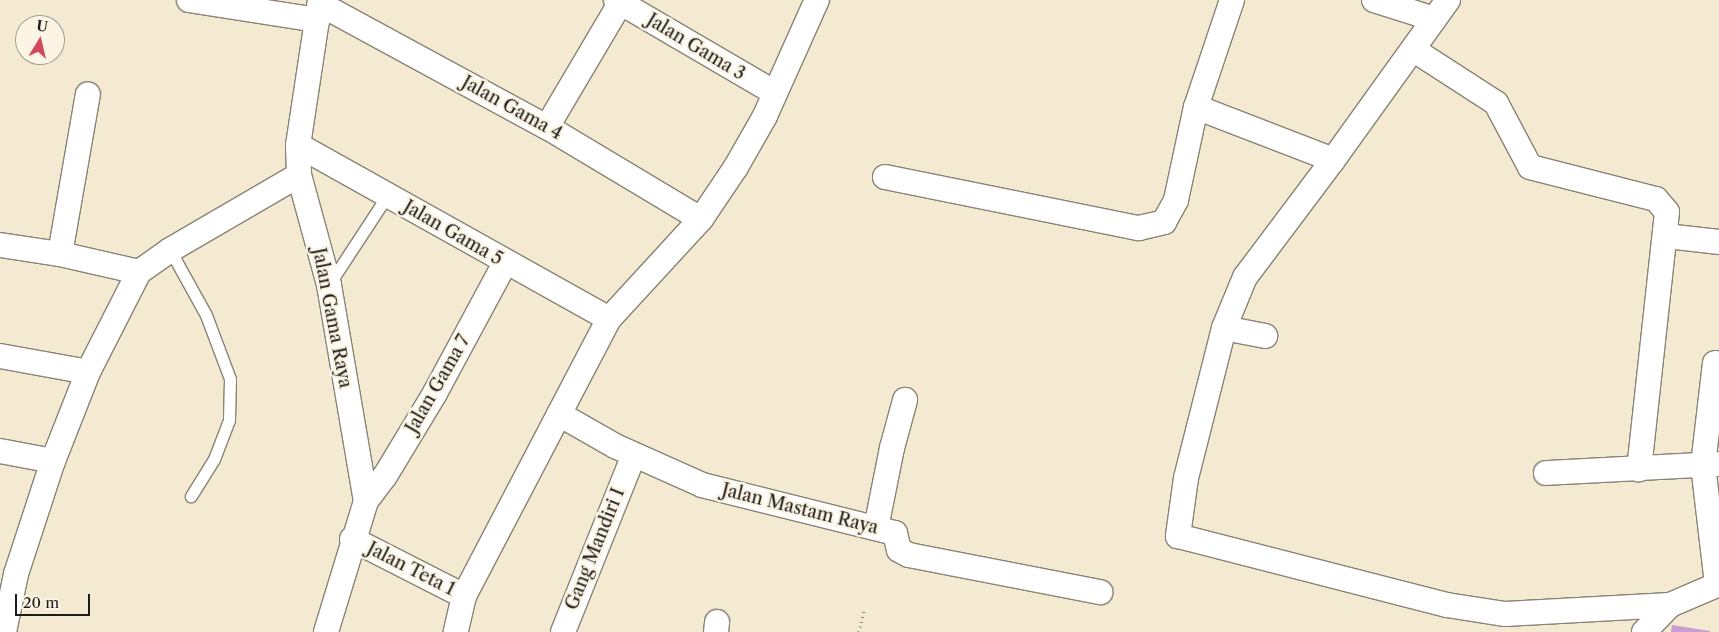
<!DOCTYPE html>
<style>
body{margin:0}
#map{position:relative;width:1719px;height:632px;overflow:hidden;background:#f3ead1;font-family:"Libre Caslon Text",serif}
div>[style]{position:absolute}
.building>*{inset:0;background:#cb9cd0}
.path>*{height:3px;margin-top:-1.5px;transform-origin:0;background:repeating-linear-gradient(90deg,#888376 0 1px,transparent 0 5px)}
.roads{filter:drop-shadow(1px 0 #888376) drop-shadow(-1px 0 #888376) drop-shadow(0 1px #888376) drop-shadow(0 -1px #888376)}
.service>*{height:11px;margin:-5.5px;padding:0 5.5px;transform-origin:5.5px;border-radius:5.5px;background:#fff}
.minor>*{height:24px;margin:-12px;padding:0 12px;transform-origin:12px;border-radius:12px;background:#fff}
span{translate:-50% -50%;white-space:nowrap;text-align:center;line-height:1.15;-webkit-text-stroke:5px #fcf5e5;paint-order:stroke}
.street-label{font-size:18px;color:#1c1c1c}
.north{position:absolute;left:15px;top:15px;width:50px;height:50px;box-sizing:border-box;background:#fcf5e5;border:1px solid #a29e95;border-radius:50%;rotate:9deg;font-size:14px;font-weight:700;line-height:20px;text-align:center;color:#1c1c1c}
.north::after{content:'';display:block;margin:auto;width:18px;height:22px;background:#d1495b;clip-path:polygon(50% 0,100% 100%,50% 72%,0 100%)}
.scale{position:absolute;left:15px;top:594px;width:75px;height:22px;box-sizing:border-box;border:2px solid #1c1c1c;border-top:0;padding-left:6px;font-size:15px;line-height:18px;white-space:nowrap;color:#1c1c1c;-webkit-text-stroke:4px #fcf5e5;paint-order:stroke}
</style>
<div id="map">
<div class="building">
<div style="clip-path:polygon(1672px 625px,1710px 631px,1710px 632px,1671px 632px)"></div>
</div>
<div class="path">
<div style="left:859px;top:632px;width:22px;rotate:-77deg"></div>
</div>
<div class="roads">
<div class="service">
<div style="left:170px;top:250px;width:74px;rotate:61deg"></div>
<div style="left:206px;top:315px;width:68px;rotate:69.4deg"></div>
<div style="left:230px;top:379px;width:41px;rotate:91.4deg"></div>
<div style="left:229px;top:420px;width:42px;rotate:111deg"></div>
<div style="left:214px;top:459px;width:44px;rotate:121.9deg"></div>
<div style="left:330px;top:283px;width:104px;rotate:-56.8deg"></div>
</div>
<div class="minor">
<div style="left:189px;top:0;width:130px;rotate:8.9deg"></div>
<div style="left:320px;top:0;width:147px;rotate:98.6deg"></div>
<div style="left:298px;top:145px;width:30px;rotate:88deg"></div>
<div style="left:299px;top:175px;width:114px;rotate:74.7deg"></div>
<div style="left:329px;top:285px;width:219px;rotate:80.3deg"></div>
<div style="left:366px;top:501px;width:137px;rotate:107deg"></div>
<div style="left:616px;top:0;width:184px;rotate:30.3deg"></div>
<div style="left:1374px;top:0;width:63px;rotate:17.6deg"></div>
<div style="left:1448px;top:0;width:197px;rotate:125.7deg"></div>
<div style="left:1333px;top:160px;width:146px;rotate:126.9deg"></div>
<div style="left:1245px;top:277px;width:55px;rotate:112.4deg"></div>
<div style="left:1224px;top:328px;width:155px;rotate:104.2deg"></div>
<div style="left:1186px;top:478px;width:59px;rotate:97.9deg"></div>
<div style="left:1178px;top:536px;width:278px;rotate:14.4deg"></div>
<div style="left:1447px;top:605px;width:59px;rotate:8.8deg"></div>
<div style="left:1505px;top:614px;width:165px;rotate:-3.1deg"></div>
<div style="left:1670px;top:605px;width:53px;rotate:-23.2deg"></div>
<div style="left:320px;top:4px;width:258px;rotate:28.5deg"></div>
<div style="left:547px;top:127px;width:179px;rotate:30.9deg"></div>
<div style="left:1414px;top:50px;width:98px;rotate:32.9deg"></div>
<div style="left:1496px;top:103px;width:72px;rotate:62deg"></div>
<div style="left:1530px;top:167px;width:130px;rotate:14.3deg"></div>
<div style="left:1656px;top:199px;width:17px;rotate:50deg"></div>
<div style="left:1667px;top:212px;width:259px;rotate:96.2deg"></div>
<div style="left:1196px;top:107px;width:147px;rotate:21.1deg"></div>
<div style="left:547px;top:127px;width:147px;rotate:-59.4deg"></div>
<div style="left:298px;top:145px;width:356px;rotate:29.2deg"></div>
<div style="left:885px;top:177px;width:259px;rotate:11.4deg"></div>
<div style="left:1139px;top:228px;width:26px;rotate:-13deg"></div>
<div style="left:1164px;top:222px;width:25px;rotate:-61deg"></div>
<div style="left:1176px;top:200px;width:95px;rotate:-77.9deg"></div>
<div style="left:1196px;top:107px;width:113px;rotate:-71.4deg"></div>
<div style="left:1666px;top:236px;width:53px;rotate:6.5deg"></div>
<div style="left:0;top:245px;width:61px;rotate:8.5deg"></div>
<div style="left:60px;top:254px;width:81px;rotate:12.8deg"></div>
<div style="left:139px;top:272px;width:38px;rotate:-35deg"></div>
<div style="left:170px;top:250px;width:149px;rotate:-30.2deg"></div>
<div style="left:60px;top:254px;width:162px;rotate:-80.1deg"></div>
<div style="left:1224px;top:328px;width:42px;rotate:11deg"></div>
<div style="left:0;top:356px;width:89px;rotate:10.3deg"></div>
<div style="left:1715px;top:363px;width:103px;rotate:96.7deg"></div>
<div style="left:1703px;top:465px;width:120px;rotate:83.3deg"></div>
<div style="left:559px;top:414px;width:64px;rotate:29.7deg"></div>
<div style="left:615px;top:446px;width:95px;rotate:24.1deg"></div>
<div style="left:702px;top:485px;width:199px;rotate:14deg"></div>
<div style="left:895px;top:533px;width:17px;rotate:77deg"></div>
<div style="left:899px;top:550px;width:11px;rotate:27deg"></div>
<div style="left:909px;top:555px;width:195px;rotate:11deg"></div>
<div style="left:0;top:451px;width:54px;rotate:10.7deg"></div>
<div style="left:1546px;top:473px;width:171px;rotate:-3deg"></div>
<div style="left:366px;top:501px;width:31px;rotate:-53deg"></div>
<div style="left:385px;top:476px;width:97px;rotate:-58.9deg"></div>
<div style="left:435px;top:393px;width:148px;rotate:-61.7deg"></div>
<div style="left:876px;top:528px;width:82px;rotate:-78.7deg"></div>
<div style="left:892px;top:448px;width:50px;rotate:-74.8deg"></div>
<div style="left:352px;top:539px;width:126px;rotate:27deg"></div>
<div style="left:464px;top:596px;width:37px;rotate:103deg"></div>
<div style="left:464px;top:596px;width:313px;rotate:-62.4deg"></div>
<div style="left:609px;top:319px;width:136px;rotate:-47.4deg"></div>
<div style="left:701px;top:219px;width:63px;rotate:-56.1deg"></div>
<div style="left:736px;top:167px;width:59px;rotate:-60.4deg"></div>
<div style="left:765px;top:116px;width:127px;rotate:-65.9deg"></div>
<div style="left:4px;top:632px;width:59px;rotate:-78.3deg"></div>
<div style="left:16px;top:574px;width:119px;rotate:-71.9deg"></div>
<div style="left:53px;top:461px;width:96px;rotate:-68.5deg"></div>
<div style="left:88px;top:372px;width:112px;rotate:-63deg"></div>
<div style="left:563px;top:632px;width:178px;rotate:-68.2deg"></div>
<div style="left:716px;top:632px;width:10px;rotate:-84deg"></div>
<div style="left:1644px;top:632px;width:37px;rotate:-46deg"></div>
</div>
</div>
<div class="street-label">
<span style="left:696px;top:47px;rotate:31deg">Jalan Gama 3</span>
<span style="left:512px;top:108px;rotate:29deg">Jalan Gama 4</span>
<span style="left:453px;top:233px;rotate:30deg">Jalan Gama 5</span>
<span style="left:332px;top:318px;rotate:79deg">Jalan Gama Raya</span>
<span style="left:438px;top:384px;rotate:-60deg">Jalan Gama 7</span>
<span style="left:800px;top:509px;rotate:14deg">Jalan Mastam Raya</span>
<span style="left:595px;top:549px;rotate:-68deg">Gang Mandiri I</span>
<span style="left:411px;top:569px;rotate:27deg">Jalan Teta 1</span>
</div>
<div class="north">U</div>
<div class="scale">20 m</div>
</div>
